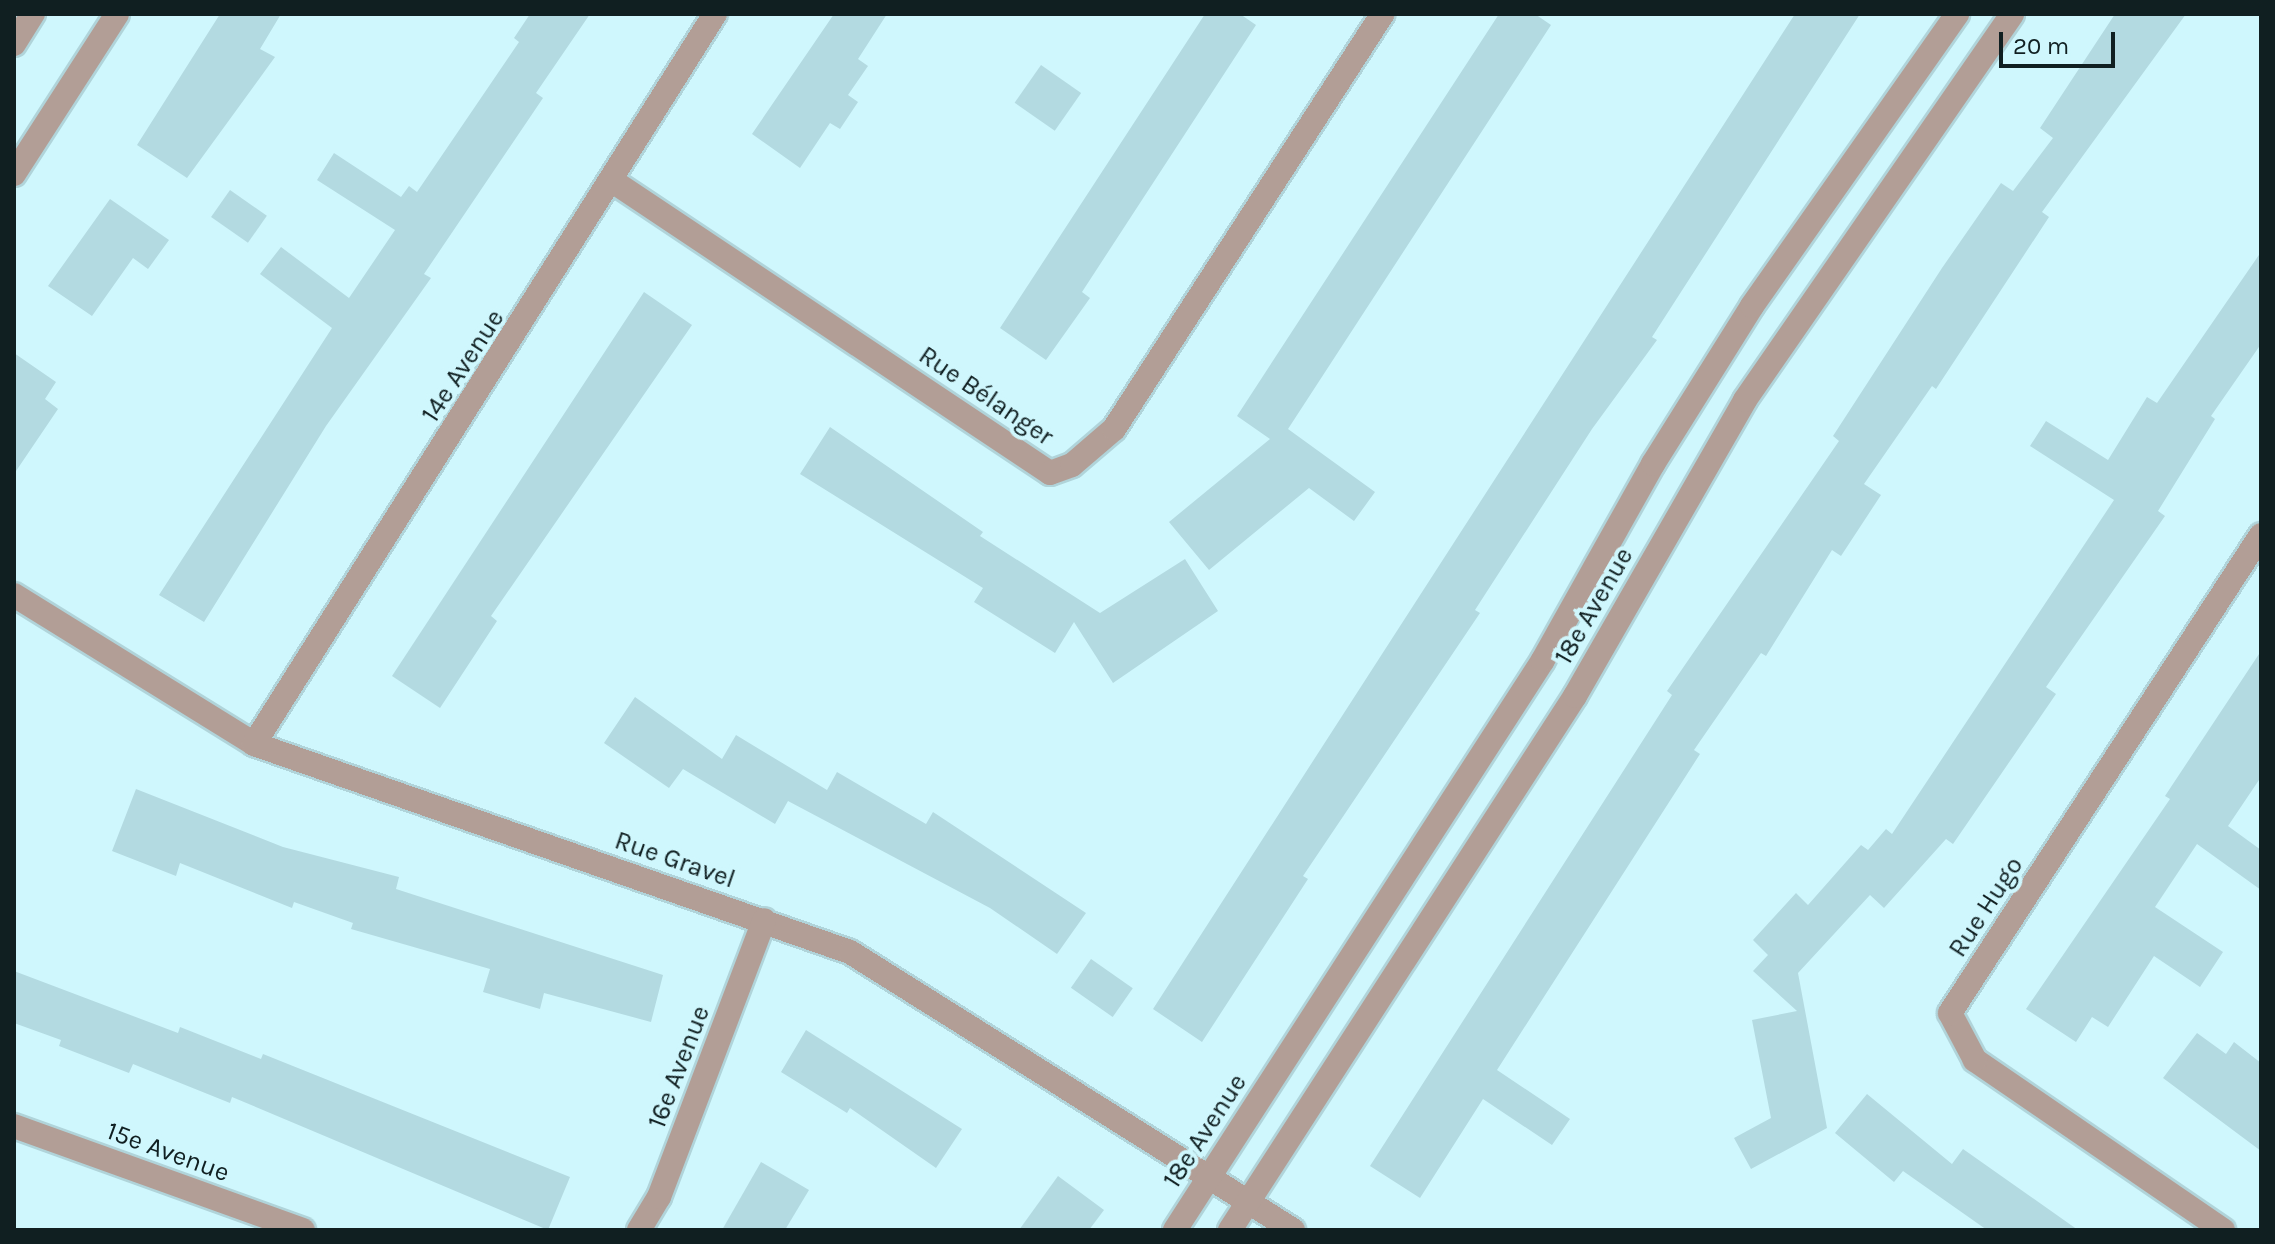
<!DOCTYPE html>
<meta charset="utf-8">
<style>
body{margin:0}
#map{position:relative;width:2275px;height:1244px;overflow:hidden;background:#cff7fd;font-family:Karla,sans-serif}
div>[style]{position:absolute}
.building>*{inset:0;background:#b3dae1;transform-origin:0 0}
.roads{filter:drop-shadow(2px 0 #b0d4da) drop-shadow(-2px 0 #b0d4da) drop-shadow(0 2px #b0d4da) drop-shadow(0 -2px #b0d4da)}
.minor>*{height:24px;margin:-12px;padding:0 12px;transform-origin:12px;border-radius:12px;background:#b29e96}
span{translate:-50% -50%;white-space:nowrap;text-align:center;line-height:1.15;-webkit-text-stroke:8px #cff7fd;paint-order:stroke}
.street-label{font-size:26px;color:#101f21}
.frame{position:absolute;inset:0;border:16px solid #101f21;pointer-events:none}
.scale{position:absolute;left:1999px;top:32px;width:116px;height:36px;box-sizing:border-box;border:4px solid #101f21;border-top:0;padding-left:10px;font-size:24px;line-height:28px;white-space:nowrap;color:#101f21;-webkit-text-stroke:6px #cff7fd;paint-order:stroke}
</style>
<div id="map">
<div class="building">
<div style="clip-path:polygon(220px 14px,281px 14px,260px 49px,275px 57px,187px 178px,137px 145px)"></div>
<div style="clip-path:polygon(530px 14px,590px 14px,536px 93px,543px 98px,424px 274px,431px 278px,326px 426px,204px 622px,159px 595px,332px 328px,260px 274px,281px 247px,349px 298px,395px 230px,317px 180px,334px 153px,401px 197px,409px 186px,417px 192px,519px 42px,514px 38px)"></div>
<div style="clip-path:polygon(834px 14px,887px 14px,858px 59px,868px 66px,848px 95px,858px 102px,840px 129px,830px 123px,800px 168px,752px 134px)"></div>
<div style="clip-path:polygon(1205px 14px,1240px 14px,1256px 25px,1082px 292px,1090px 298px,1046px 360px,1000px 328px)"></div>
<div style="clip-path:polygon(1499px 14px,1535px 14px,1551px 25px,1288px 429px,1375px 492px,1354px 521px,1309px 488px,1209px 570px,1169px 522px,1270px 439px,1237px 416px)"></div>
<div style="clip-path:polygon(1795px 14px,1860px 14px,1652px 337px,1657px 340px,1592px 429px,1475px 610px,1480px 613px,1303px 876px,1308px 879px,1202px 1042px,1153px 1009px)"></div>
<div style="clip-path:polygon(2115px 14px,2186px 14px,2042px 212px,2049px 217px,1936px 389px,1932px 386px,1864px 484px,1881px 495px,1841px 556px,1832px 550px,1766px 656px,1761px 653px,1694px 750px,1700px 754px,1497px 1070px,1570px 1119px,1552px 1145px,1483px 1099px,1420px 1198px,1370px 1166px,1672px 695px,1667px 691px,1839px 441px,1833px 436px,1942px 268px,2001px 183px,2013px 191px,2053px 138px,2040px 128px)"></div>
<div style="left:1041px;top:65px;width:49px;height:46px;rotate:35deg"></div>
<div style="left:230px;top:190px;width:45px;height:33px;rotate:35deg"></div>
<div style="clip-path:polygon(110px 199px,169px 240px,148px 269px,133px 258px,92px 316px,48px 286px)"></div>
<div style="clip-path:polygon(2261px 252px,2261px 344px,2211px 416px,2215px 419px,2158px 511px,2165px 516px,2046px 687px,2056px 694px,1953px 844px,1946px 839px,1884px 908px,1870px 895px,1798px 973px,1827px 1128px,1751px 1169px,1734px 1138px,1771px 1118px,1752px 1020px,1797px 1011px,1753px 971px,1768px 955px,1753px 940px,1796px 893px,1808px 905px,1861px 845px,1868px 850px,1886px 829px,1892px 834px,2114px 500px,2030px 446px,2046px 421px,2108px 460px,2147px 397px,2157px 403px)"></div>
<div style="clip-path:polygon(644px 292px,692px 325px,491px 616px,497px 621px,440px 708px,392px 676px)"></div>
<div style="clip-path:polygon(14px 353px,56px 382px,45px 399px,58px 409px,14px 474px)"></div>
<div style="clip-path:polygon(830px 427px,983px 532px,980px 536px,1100px 613px,1185px 559px,1218px 611px,1113px 683px,1074px 622px,1055px 653px,974px 602px,983px 588px,800px 474px)"></div>
<div style="clip-path:polygon(2261px 651px,2261px 777px,2228px 826px,2261px 850px,2261px 890px,2197px 844px,2155px 907px,2223px 952px,2200px 987px,2154px 956px,2108px 1027px,2092px 1017px,2076px 1042px,2026px 1009px,2170px 799px,2165px 796px)"></div>
<div style="clip-path:polygon(635px 697px,722px 759px,736px 735px,827px 790px,837px 772px,926px 824px,933px 812px,1086px 913px,1057px 954px,990px 908px,788px 801px,775px 824px,683px 769px,669px 788px,604px 743px)"></div>
<div style="clip-path:polygon(136px 789px,283px 847px,399px 877px,396px 889px,663px 975px,651px 1022px,544px 993px,540px 1009px,483px 992px,490px 969px,351px 929px,353px 923px,294px 902px,292px 908px,180px 863px,176px 876px,112px 851px)"></div>
<div style="left:1091px;top:959px;width:51px;height:35px;rotate:35deg"></div>
<div style="clip-path:polygon(14px 971px,178px 1033px,180px 1027px,261px 1059px,263px 1054px,570px 1177px,548px 1230px,232px 1097px,230px 1103px,133px 1064px,129px 1073px,59px 1046px,61px 1040px,14px 1023px)"></div>
<div style="clip-path:polygon(806px 1030px,962px 1129px,936px 1168px,850px 1108px,847px 1113px,781px 1072px)"></div>
<div style="clip-path:polygon(2197px 1033px,2226px 1054px,2234px 1042px,2261px 1063px,2261px 1151px,2163px 1078px)"></div>
<div style="clip-path:polygon(1867px 1094px,1952px 1164px,1963px 1149px,2078px 1230px,1987px 1230px,1903px 1171px,1894px 1182px,1835px 1133px)"></div>
<div style="clip-path:polygon(761px 1162px,809px 1190px,785px 1230px,722px 1230px)"></div>
<div style="clip-path:polygon(1058px 1176px,1104px 1210px,1089px 1230px,1019px 1230px)"></div>
</div>
<div class="roads">
<div class="minor">
<div style="left:14px;top:44px;width:36px;rotate:-58deg"></div>
<div style="left:14px;top:174px;width:190px;rotate:-57.2deg"></div>
<div style="left:614px;top:182px;width:524px;rotate:33.72deg"></div>
<div style="left:1050px;top:473px;width:23px;rotate:-20deg"></div>
<div style="left:1072px;top:465px;width:55px;rotate:-40.6deg"></div>
<div style="left:1114px;top:429px;width:494px;rotate:-57.1deg"></div>
<div style="left:14px;top:595px;width:282px;rotate:31.8deg"></div>
<div style="left:254px;top:744px;width:631px;rotate:19.24deg"></div>
<div style="left:850px;top:952px;width:523px;rotate:32.11deg"></div>
<div style="left:254px;top:744px;width:863px;rotate:-57.73deg"></div>
<div style="left:14px;top:1126px;width:307px;rotate:19.8deg"></div>
<div style="left:639px;top:1230px;width:39px;rotate:-59deg"></div>
<div style="left:659px;top:1197px;width:296px;rotate:-69.2deg"></div>
<div style="left:1175px;top:1230px;width:678px;rotate:-57.15deg"></div>
<div style="left:1543px;top:660px;width:225px;rotate:-60.7deg"></div>
<div style="left:1653px;top:464px;width:186px;rotate:-57.9deg"></div>
<div style="left:1752px;top:306px;width:357px;rotate:-54.9deg"></div>
<div style="left:1230px;top:1230px;width:636px;rotate:-57.13deg"></div>
<div style="left:1575px;top:696px;width:341px;rotate:-60.1deg"></div>
<div style="left:1745px;top:400px;width:469px;rotate:-55.3deg"></div>
<div style="left:2223px;top:1230px;width:301px;rotate:-145.6deg"></div>
<div style="left:1975px;top:1060px;width:53px;rotate:-118deg"></div>
<div style="left:1950px;top:1013px;width:570px;rotate:-56.95deg"></div>
</div>
</div>
<div class="street-label">
<span style="left:463px;top:366px;rotate:-57deg">14e Avenue</span>
<span style="left:986px;top:396px;rotate:34deg">Rue Bélanger</span>
<span style="left:1594px;top:606px;rotate:-60deg">18e Avenue</span>
<span style="left:675px;top:860px;rotate:19deg">Rue Gravel</span>
<span style="left:1986px;top:907px;rotate:-57deg">Rue Hugo</span>
<span style="left:679px;top:1067px;rotate:-69deg">16e Avenue</span>
<span style="left:1205px;top:1131px;rotate:-57deg">18e Avenue</span>
<span style="left:168px;top:1152px;rotate:20deg">15e Avenue</span>
</div>
<div class="frame"></div>
<div class="scale">20 m</div>
</div>
